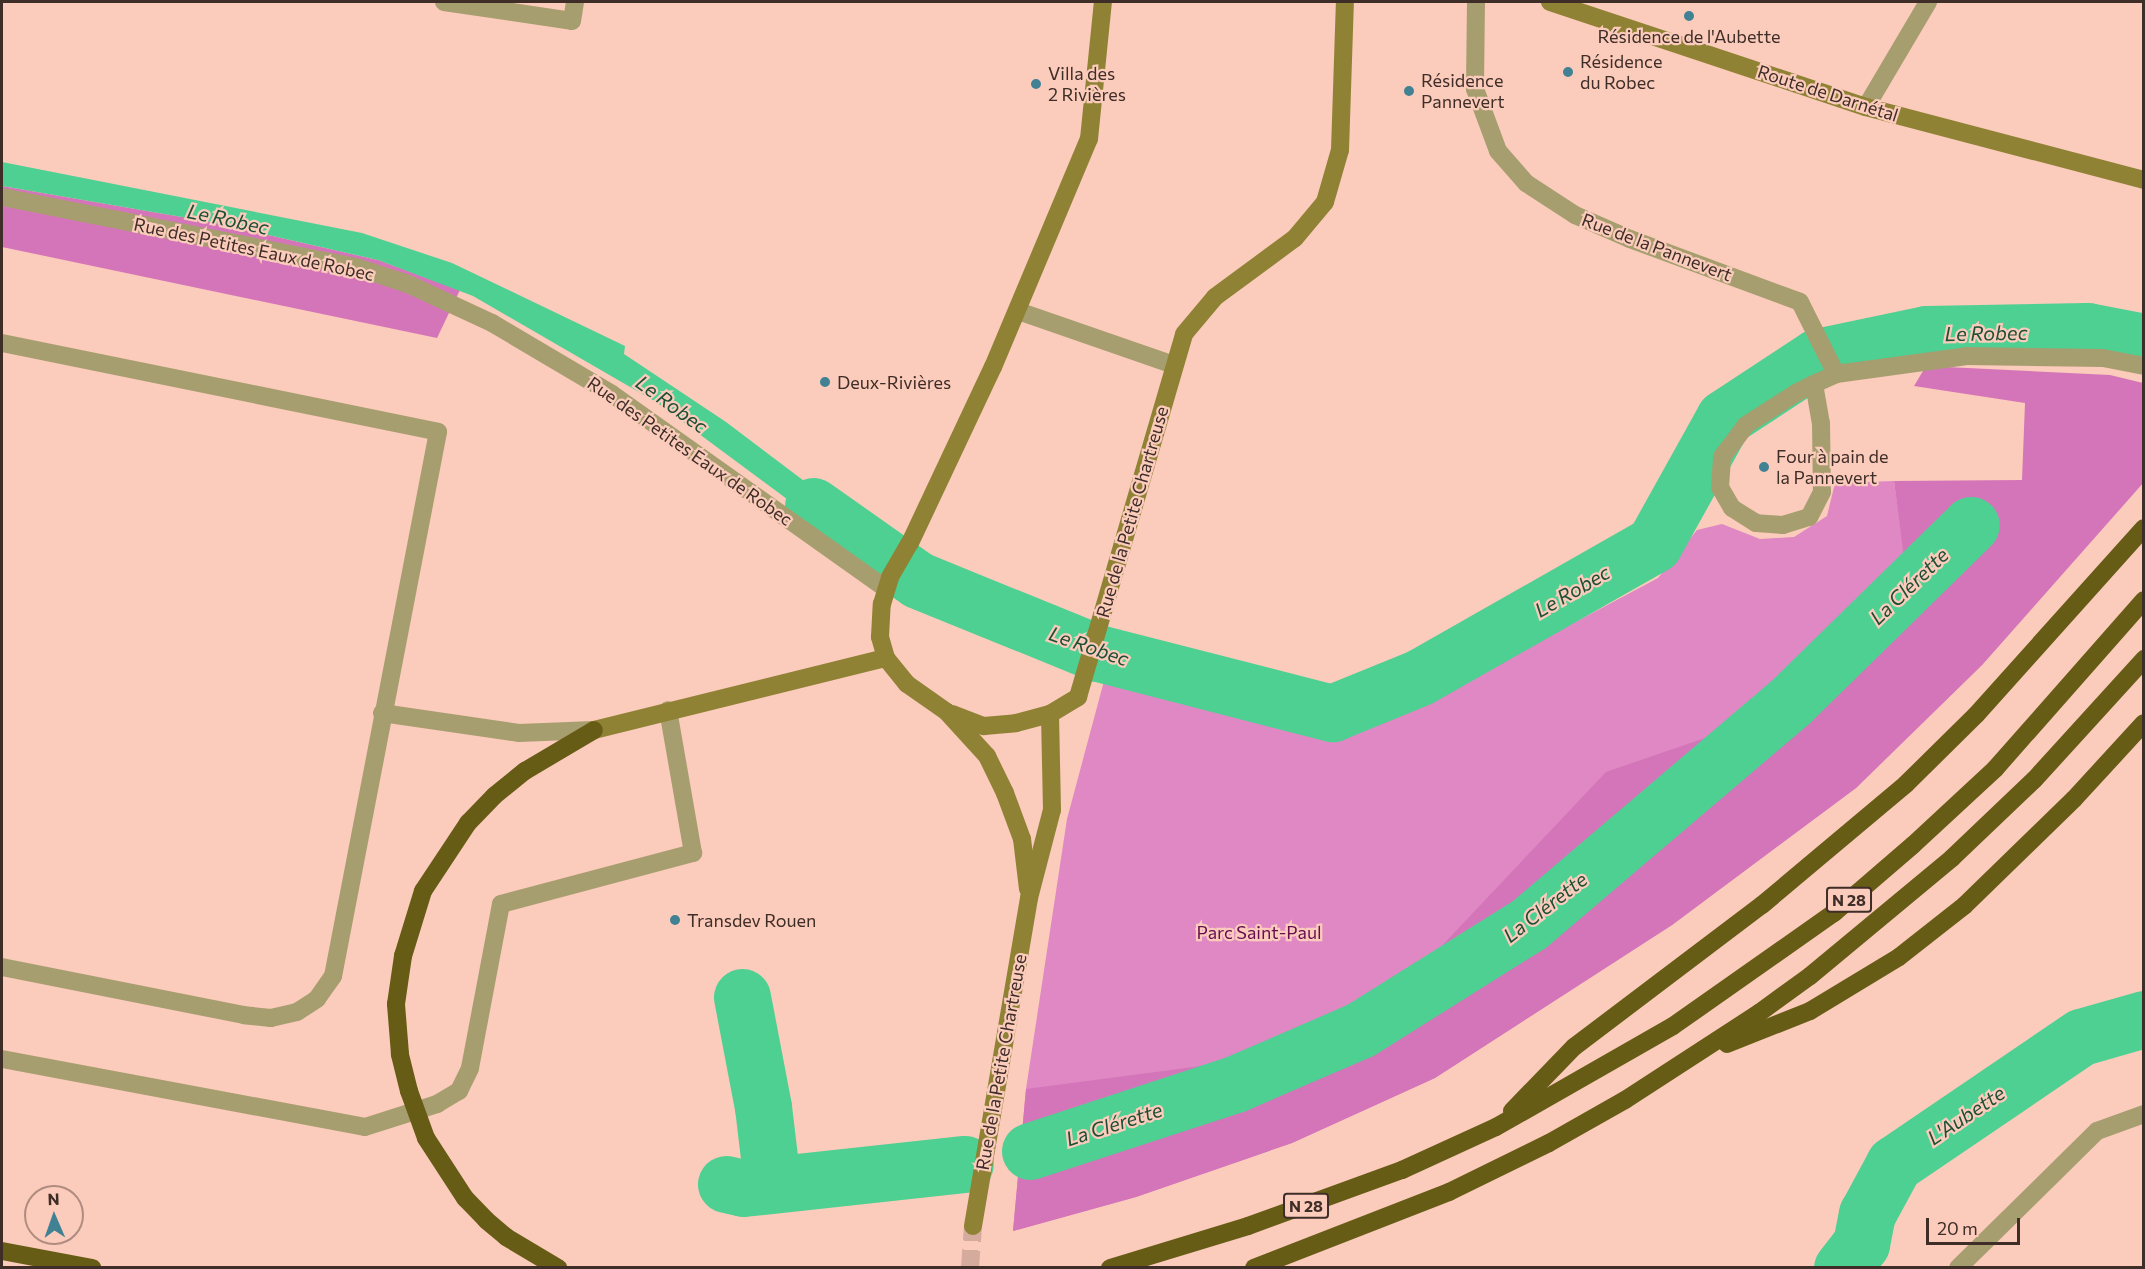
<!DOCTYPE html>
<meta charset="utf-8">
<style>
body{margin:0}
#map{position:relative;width:2145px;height:1269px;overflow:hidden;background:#fbcbbb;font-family:Commissioner,sans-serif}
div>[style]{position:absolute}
.green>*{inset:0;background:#df88c4}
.forest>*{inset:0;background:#d575b9}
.water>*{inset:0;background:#4dd092}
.river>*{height:57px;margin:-28.5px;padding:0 28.5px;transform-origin:28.5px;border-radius:28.5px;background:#4dd092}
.secondary-tunnel>*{height:18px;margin-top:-9px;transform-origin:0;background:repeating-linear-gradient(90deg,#d5ab9d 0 18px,transparent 0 27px)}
.lane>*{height:18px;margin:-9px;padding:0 9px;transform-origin:9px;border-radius:9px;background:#a79e6f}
.street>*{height:18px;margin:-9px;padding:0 9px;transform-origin:9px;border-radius:9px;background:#a79e6f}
.secondary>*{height:18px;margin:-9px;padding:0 9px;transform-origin:9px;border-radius:9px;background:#8f8234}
.highway>*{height:18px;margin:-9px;padding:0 9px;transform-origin:9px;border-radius:9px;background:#675c16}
.highway-bridge>*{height:18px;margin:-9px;padding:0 9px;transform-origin:9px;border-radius:9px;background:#675c16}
.dots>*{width:16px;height:16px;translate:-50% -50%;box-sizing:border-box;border:3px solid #fbcbbb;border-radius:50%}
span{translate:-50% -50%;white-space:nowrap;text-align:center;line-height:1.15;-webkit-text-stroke:4.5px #fbcbbb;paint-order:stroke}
.shield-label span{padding:2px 4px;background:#fbcbbb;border:2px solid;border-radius:4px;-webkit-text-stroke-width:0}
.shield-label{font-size:16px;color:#3f2d27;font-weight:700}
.poi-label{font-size:18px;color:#3f2d27}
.left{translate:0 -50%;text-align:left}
.street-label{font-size:18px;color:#3f2d27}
.park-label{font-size:18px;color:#650c52}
.water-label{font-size:20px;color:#1c4f36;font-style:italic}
.frame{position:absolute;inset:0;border:3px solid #3f2d27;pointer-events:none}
.north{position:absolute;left:24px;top:1185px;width:60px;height:60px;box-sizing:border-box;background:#fbcbbb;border:2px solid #b08c80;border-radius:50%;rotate:358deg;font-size:16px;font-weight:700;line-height:24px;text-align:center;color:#3f2d27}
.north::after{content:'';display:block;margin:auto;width:21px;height:27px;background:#408194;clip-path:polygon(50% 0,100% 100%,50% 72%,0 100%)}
.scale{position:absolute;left:1926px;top:1218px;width:94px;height:27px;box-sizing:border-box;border:3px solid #3f2d27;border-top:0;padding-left:8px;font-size:18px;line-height:21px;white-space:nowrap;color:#3f2d27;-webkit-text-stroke:4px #fbcbbb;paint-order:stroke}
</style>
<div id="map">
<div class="green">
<div style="clip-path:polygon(2143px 383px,2143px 483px,1982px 665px,1856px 788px,1672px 925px,1435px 1078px,1292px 1143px,1136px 1197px,1013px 1231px,1026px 1089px,1067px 819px,1104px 681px,1205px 702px,1332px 738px,1401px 715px,1658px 578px,1697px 530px,1722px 524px,1760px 539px,1794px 537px,1827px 516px,1835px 483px,1894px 481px,1909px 588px)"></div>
</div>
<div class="forest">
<div style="clip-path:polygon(2px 186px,211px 222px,378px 260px,460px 290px,437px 338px,2px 247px)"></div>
<div style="clip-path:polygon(1926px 366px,2110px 375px,2143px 383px,2143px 483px,1982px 665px,1856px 788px,1672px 925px,1435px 1078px,1292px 1143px,1136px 1197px,1013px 1231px,1026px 1089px,1262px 1058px,1367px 1025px,1606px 772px,1769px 716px,1908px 589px,1894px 481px,2022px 480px,2025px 403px,1914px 386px)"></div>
</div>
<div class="water">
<div style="clip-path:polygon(2px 162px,362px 233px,452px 263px,625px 346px,624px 354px,726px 422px,881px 539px,872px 562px,656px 402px,473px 296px,378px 260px,211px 222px,2px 186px)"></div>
</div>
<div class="river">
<div style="left:813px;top:506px;width:128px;rotate:35.2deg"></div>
<div style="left:918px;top:580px;width:194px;rotate:22.1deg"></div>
<div style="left:1098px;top:653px;width:242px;rotate:14.4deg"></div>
<div style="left:1332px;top:713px;width:95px;rotate:-22.2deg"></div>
<div style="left:1420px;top:677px;width:269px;rotate:-29.6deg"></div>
<div style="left:1654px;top:544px;width:144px;rotate:-60.9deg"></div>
<div style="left:1724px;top:418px;width:111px;rotate:-33.3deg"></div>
<div style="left:1817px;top:357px;width:111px;rotate:-11.9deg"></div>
<div style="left:1926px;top:334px;width:161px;rotate:-1.1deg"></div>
<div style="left:2087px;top:331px;width:58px;rotate:10.9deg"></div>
<div style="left:742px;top:997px;width:112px;rotate:79.2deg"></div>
<div style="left:763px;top:1107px;width:77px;rotate:83.2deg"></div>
<div style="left:1030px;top:1151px;width:216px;rotate:-18.1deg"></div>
<div style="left:1235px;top:1084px;width:136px;rotate:-23.4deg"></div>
<div style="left:1360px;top:1030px;width:199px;rotate:-32.1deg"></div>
<div style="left:1529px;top:924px;width:343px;rotate:-40.4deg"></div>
<div style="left:1790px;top:702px;width:253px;rotate:-44.4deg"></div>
<div style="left:726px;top:1184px;width:17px;rotate:13deg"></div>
<div style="left:743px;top:1188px;width:223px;rotate:-6.2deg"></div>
<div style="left:1842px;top:1268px;width:31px;rotate:-52deg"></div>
<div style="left:1861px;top:1244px;width:31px;rotate:-79deg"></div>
<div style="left:1867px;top:1214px;width:57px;rotate:-61.6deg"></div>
<div style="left:1894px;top:1164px;width:226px;rotate:-34.2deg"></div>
<div style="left:2081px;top:1037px;width:66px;rotate:-15.9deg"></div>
</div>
<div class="secondary-tunnel">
<div style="left:970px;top:1268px;width:42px;rotate:-85.9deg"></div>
</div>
<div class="lane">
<div style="left:2px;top:343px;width:445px;rotate:11.5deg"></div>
<div style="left:438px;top:432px;width:554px;rotate:100.92deg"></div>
<div style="left:333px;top:976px;width:28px;rotate:125deg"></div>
<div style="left:317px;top:999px;width:24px;rotate:147deg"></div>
<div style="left:297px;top:1012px;width:27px;rotate:167deg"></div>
<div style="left:271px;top:1018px;width:27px;rotate:-174deg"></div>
<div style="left:244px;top:1015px;width:247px;rotate:-168.8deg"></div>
<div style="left:382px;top:713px;width:138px;rotate:8.3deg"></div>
<div style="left:519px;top:733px;width:75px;rotate:-2.3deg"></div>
<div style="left:2px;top:1059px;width:369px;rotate:10.6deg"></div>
<div style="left:365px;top:1127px;width:76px;rotate:-17.7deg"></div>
<div style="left:437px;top:1104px;width:26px;rotate:-31deg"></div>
<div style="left:459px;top:1091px;width:25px;rotate:-64deg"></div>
<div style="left:470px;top:1068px;width:167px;rotate:-79.3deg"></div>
<div style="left:501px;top:904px;width:199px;rotate:-14.9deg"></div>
<div style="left:693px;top:853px;width:145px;rotate:-99.9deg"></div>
</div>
<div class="street">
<div style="left:444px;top:2px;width:129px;rotate:8.4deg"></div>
<div style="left:572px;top:21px;width:19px;rotate:-81deg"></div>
<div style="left:1476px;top:2px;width:87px;rotate:90.7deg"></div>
<div style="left:1475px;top:89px;width:66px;rotate:69.6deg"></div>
<div style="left:1498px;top:151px;width:43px;rotate:48.8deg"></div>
<div style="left:1526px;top:183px;width:59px;rotate:33.1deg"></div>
<div style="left:1575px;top:215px;width:60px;rotate:23.6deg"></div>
<div style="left:1630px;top:239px;width:181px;rotate:20.3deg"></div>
<div style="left:1800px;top:302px;width:80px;rotate:63.4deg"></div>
<div style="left:1866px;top:107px;width:122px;rotate:-59.4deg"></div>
<div style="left:2px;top:197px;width:361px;rotate:11.2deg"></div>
<div style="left:356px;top:267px;width:55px;rotate:18.1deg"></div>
<div style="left:408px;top:284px;width:93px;rotate:24.9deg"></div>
<div style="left:492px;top:323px;width:139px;rotate:30.6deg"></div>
<div style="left:612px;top:394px;width:336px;rotate:35.4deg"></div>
<div style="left:1018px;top:311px;width:165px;rotate:19.1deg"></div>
<div style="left:1814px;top:384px;width:40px;rotate:80deg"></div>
<div style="left:1821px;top:423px;width:69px;rotate:89.2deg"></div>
<div style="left:1822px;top:492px;width:28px;rotate:117deg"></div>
<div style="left:1809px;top:517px;width:27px;rotate:163deg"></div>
<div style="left:1783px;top:525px;width:27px;rotate:-176deg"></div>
<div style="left:1756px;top:523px;width:28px;rotate:-148deg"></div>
<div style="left:1732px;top:508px;width:24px;rotate:-120deg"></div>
<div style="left:1720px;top:487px;width:30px;rotate:-86deg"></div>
<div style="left:1722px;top:457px;width:40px;rotate:-53deg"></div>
<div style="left:1746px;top:425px;width:59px;rotate:-32.6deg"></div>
<div style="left:1796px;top:393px;width:20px;rotate:-27deg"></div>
<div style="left:1814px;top:384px;width:24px;rotate:-24deg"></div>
<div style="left:1836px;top:374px;width:132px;rotate:-7.8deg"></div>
<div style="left:1967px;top:356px;width:136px;rotate:0.8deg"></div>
<div style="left:2103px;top:358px;width:42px;rotate:11deg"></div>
<div style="left:1958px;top:1268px;width:195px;rotate:-44.6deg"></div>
<div style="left:2097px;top:1131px;width:50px;rotate:-19.9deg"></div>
</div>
<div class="secondary">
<div style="left:1550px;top:2px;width:333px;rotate:18.4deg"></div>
<div style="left:1866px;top:107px;width:287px;rotate:14.7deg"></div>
<div style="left:952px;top:714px;width:34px;rotate:21deg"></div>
<div style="left:984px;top:726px;width:32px;rotate:-5deg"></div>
<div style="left:1016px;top:723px;width:35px;rotate:-15deg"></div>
<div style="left:594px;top:730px;width:301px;rotate:-13.9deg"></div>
<div style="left:1028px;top:889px;width:50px;rotate:-96.8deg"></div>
<div style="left:1022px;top:839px;width:49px;rotate:-110.3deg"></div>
<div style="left:1005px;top:793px;width:41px;rotate:-115.9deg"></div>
<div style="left:987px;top:756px;width:59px;rotate:-132.3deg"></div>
<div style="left:947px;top:712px;width:49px;rotate:-145deg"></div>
<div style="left:907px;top:684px;width:33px;rotate:-129deg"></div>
<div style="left:886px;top:658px;width:22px;rotate:-106deg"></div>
<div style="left:880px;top:637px;width:33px;rotate:-87deg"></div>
<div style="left:882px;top:604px;width:28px;rotate:-73deg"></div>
<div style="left:890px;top:577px;width:39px;rotate:-60deg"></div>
<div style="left:910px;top:543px;width:195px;rotate:-64.8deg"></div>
<div style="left:993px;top:367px;width:247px;rotate:-67.2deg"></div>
<div style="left:1089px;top:139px;width:138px;rotate:-84.2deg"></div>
<div style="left:973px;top:1226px;width:333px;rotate:-80.3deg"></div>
<div style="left:1029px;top:898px;width:91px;rotate:-75.4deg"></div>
<div style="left:1052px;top:810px;width:96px;rotate:-91.2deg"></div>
<div style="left:1050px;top:714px;width:33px;rotate:-31deg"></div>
<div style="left:1078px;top:697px;width:378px;rotate:-73.7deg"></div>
<div style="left:1184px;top:334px;width:48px;rotate:-50deg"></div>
<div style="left:1215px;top:297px;width:99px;rotate:-36.4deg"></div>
<div style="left:1295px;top:238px;width:47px;rotate:-50.2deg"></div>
<div style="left:1325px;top:202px;width:54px;rotate:-73.9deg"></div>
<div style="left:1340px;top:150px;width:148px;rotate:-88.1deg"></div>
</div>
<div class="highway">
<div style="left:1727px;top:1044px;width:89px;rotate:-21.7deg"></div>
<div style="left:1810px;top:1011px;width:104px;rotate:-31.2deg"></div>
<div style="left:1899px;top:957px;width:84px;rotate:-38.2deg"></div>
<div style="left:1965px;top:905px;width:152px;rotate:-44.2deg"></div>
<div style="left:2074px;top:799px;width:103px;rotate:-47.4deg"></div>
<div style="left:409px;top:1091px;width:38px;rotate:-104deg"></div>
<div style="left:400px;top:1054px;width:50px;rotate:-94.6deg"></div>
<div style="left:396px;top:1004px;width:49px;rotate:-81.7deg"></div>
<div style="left:403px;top:956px;width:68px;rotate:-72.9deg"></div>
<div style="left:423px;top:891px;width:82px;rotate:-56.5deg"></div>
<div style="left:468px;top:823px;width:37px;rotate:-46deg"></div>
<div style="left:494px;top:796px;width:40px;rotate:-39deg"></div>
<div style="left:525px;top:771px;width:80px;rotate:-30.7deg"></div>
<div style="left:1512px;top:1111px;width:89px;rotate:-45.9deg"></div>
<div style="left:1574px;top:1047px;width:236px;rotate:-37.1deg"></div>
<div style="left:1762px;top:905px;width:188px;rotate:-40deg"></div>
<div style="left:1906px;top:784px;width:98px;rotate:-44.6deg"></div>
<div style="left:1976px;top:715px;width:251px;rotate:-48.1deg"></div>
<div style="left:426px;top:1138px;width:72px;rotate:57deg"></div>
<div style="left:465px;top:1198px;width:30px;rotate:46deg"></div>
<div style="left:486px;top:1220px;width:26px;rotate:40deg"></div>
<div style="left:506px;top:1237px;width:61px;rotate:30.8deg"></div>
<div style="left:2px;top:1251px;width:92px;rotate:10.7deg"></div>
<div style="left:1110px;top:1268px;width:144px;rotate:-16.9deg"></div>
<div style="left:1248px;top:1226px;width:164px;rotate:-20deg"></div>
<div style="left:1402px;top:1170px;width:103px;rotate:-24.6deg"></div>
<div style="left:1496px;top:1127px;width:204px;rotate:-29.7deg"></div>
<div style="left:1673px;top:1026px;width:197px;rotate:-35.1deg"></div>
<div style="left:1834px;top:913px;width:104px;rotate:-40.7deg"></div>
<div style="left:1913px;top:845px;width:112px;rotate:-42.8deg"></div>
<div style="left:1995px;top:769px;width:225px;rotate:-48.6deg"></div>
<div style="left:1254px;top:1268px;width:209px;rotate:-21.3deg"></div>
<div style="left:1449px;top:1192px;width:111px;rotate:-26.1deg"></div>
<div style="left:1549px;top:1143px;width:87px;rotate:-29.5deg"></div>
<div style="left:1625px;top:1100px;width:160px;rotate:-33deg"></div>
<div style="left:1759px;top:1013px;width:63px;rotate:-36deg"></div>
<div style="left:1810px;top:976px;width:185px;rotate:-39.7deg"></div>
<div style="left:1952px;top:858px;width:113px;rotate:-43.6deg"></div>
<div style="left:2034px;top:780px;width:164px;rotate:-47.7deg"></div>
</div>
<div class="highway-bridge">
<div style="left:409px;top:1091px;width:50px;rotate:70.1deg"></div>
</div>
<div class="dots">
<div style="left:1689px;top:16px;background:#408194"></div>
<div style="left:1568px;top:72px;background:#408194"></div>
<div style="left:1036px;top:84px;background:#408194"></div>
<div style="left:1409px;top:91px;background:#408194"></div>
<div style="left:825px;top:382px;background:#408194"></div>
<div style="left:1764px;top:467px;background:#408194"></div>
<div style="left:675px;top:920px;background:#408194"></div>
</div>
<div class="shield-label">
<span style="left:1849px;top:900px">N 28</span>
<span style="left:1306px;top:1206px">N 28</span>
</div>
<div class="poi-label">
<span style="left:1689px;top:36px">Résidence de l'Aubette</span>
<span class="left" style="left:1580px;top:72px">Résidence<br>du Robec</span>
<span class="left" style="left:1048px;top:84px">Villa des<br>2 Rivières</span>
<span class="left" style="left:1421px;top:91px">Résidence<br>Pannevert</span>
<span class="left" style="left:837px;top:382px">Deux-Rivières</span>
<span class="left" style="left:1776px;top:467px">Four à pain de<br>la Pannevert</span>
<span class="left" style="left:687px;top:920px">Transdev Rouen</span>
</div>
<div class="street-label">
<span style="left:1828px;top:93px;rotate:18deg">Route de Darnétal</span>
<span style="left:1657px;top:247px;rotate:21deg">Rue de la Pannevert</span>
<span style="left:254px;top:249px;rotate:12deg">Rue des Petites Eaux de Robec</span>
<span style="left:690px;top:451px;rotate:35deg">Rue des Petites Eaux de Robec</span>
<span style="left:1132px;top:512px;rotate:-74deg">Rue de la Petite Chartreuse</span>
<span style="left:1001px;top:1062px;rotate:-80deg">Rue de la Petite Chartreuse</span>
</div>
<div class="park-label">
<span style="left:1259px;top:932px">Parc Saint-Paul</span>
</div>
<div class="water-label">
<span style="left:228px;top:219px;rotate:12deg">Le Robec</span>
<span style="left:1986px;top:333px;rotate:-1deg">Le Robec</span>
<span style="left:672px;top:404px;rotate:36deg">Le Robec</span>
<span style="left:1909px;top:586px;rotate:-44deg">La Clérette</span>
<span style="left:1572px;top:591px;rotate:-30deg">Le Robec</span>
<span style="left:1089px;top:646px;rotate:19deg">Le Robec</span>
<span style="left:1545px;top:907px;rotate:-38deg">La Clérette</span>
<span style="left:1966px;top:1115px;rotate:-34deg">L'Aubette</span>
<span style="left:1114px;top:1124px;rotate:-18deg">La Clérette</span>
</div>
<div class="frame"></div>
<div class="north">N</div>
<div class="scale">20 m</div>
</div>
